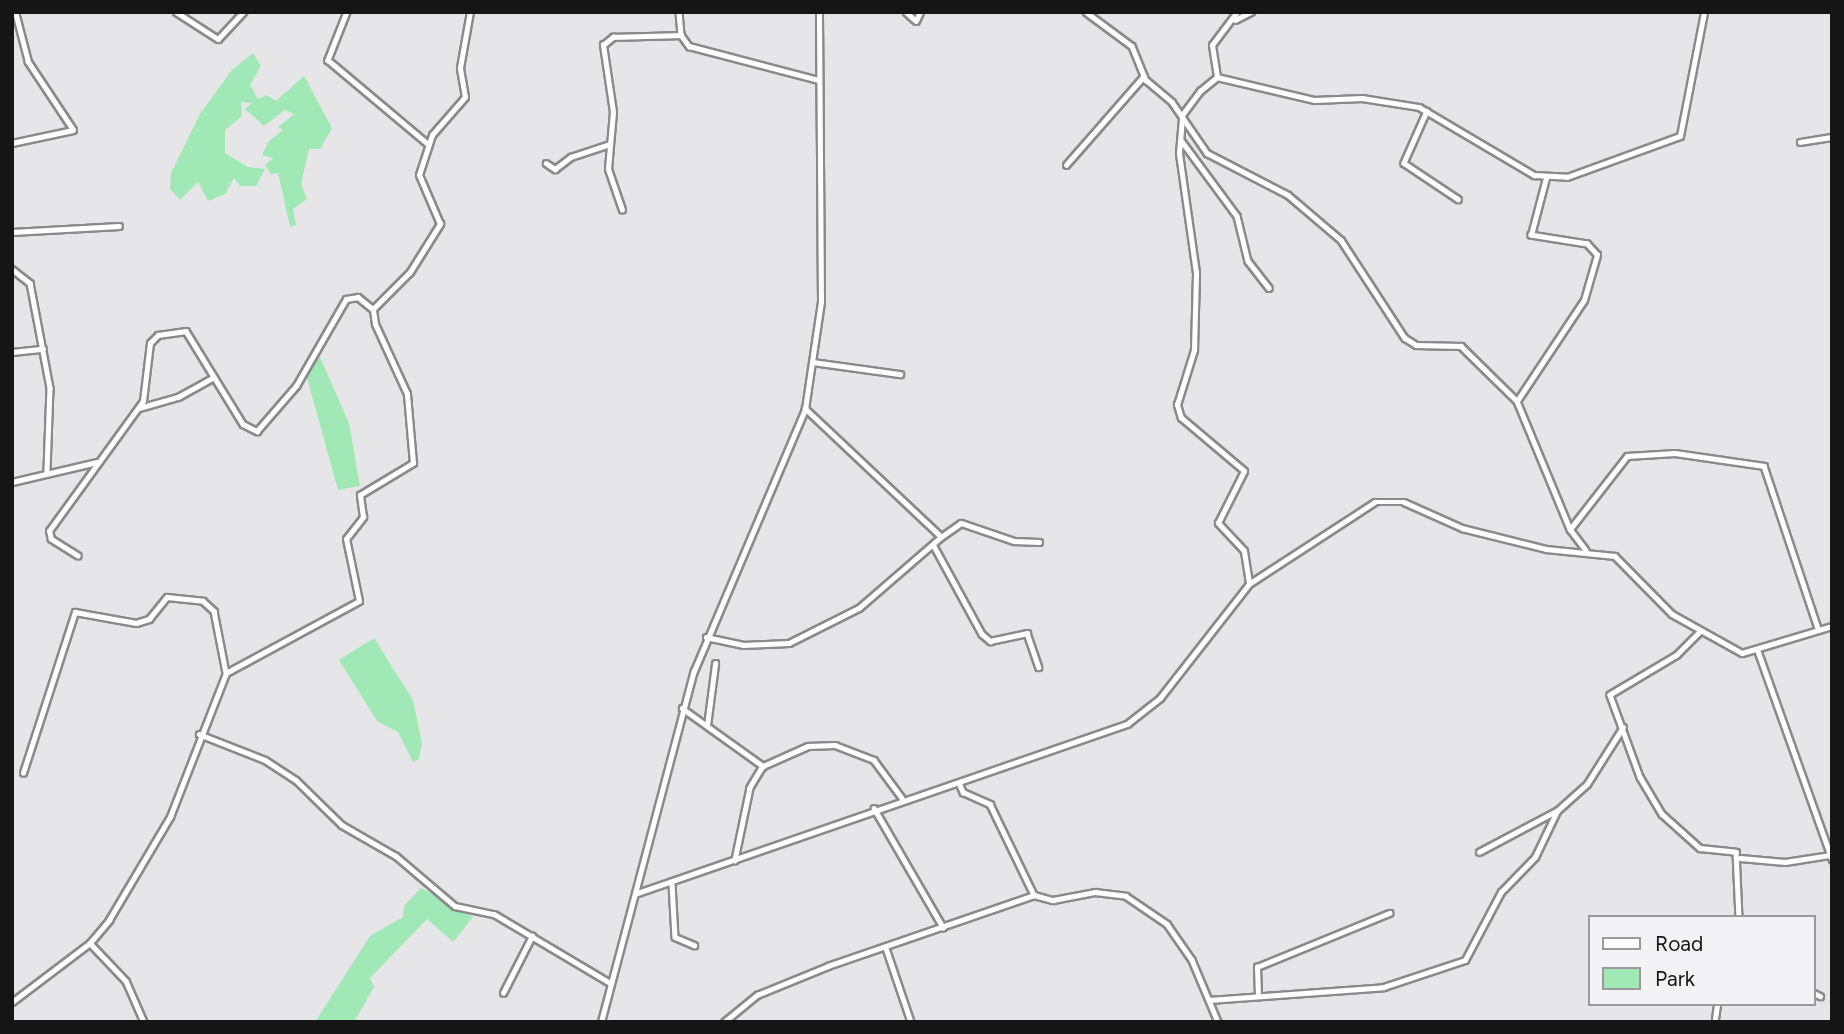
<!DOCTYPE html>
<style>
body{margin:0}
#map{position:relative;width:1844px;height:1034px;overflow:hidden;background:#e6e6e9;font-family:Figtree,sans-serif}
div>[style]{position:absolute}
.green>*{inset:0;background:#a0e9b6}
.roads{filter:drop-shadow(2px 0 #8a8a8d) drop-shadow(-2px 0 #8a8a8d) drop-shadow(0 2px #8a8a8d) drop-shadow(0 -2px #8a8a8d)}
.street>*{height:4.5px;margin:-2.25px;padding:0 2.25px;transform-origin:2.25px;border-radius:2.25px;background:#fff}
span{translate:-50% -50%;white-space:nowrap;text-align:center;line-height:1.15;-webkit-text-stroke:5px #f3f3f6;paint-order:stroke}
.frame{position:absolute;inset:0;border:14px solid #151516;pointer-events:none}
.legend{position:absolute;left:1588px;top:915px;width:228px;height:91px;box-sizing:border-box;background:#f3f3f6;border:2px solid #9a9a9c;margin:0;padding:9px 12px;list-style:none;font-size:21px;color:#151516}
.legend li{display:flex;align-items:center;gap:14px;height:35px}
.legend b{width:35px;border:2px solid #9a9a9c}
</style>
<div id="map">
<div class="green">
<div style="clip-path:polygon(253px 53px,261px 66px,250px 85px,258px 99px,267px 95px,276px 101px,304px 76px,332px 128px,320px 149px,309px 149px,301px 184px,307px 199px,293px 209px,296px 225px,290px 227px,278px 173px,271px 174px,265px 165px,273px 158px,262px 155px,269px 141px,283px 130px,278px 127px,294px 114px,285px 110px,264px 126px,245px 109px,252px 103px,241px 102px,242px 116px,225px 130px,225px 153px,248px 167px,265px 169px,256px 186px,240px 186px,234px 178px,225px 194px,208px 201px,198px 182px,180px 200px,170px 189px,171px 173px,200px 114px,232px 70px)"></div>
<div style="clip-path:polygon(319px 355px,349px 423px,360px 486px,338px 490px,307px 378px)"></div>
<div style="clip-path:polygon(374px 638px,413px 700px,422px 743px,419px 759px,413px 762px,398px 732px,377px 721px,339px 660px)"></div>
<div style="clip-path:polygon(421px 888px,473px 917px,463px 930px,453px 942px,427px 919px,370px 978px,374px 987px,354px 1022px,315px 1022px,370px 936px,403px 917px,404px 906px)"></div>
</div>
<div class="roads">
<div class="street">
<div style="left:176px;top:12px;width:50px;rotate:32.7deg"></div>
<div style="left:218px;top:39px;width:37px;rotate:-47deg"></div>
<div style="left:347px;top:12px;width:52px;rotate:111.6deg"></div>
<div style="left:328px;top:60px;width:129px;rotate:40deg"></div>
<div style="left:679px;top:12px;width:23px;rotate:85deg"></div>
<div style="left:681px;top:35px;width:14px;rotate:54deg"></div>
<div style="left:689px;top:46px;width:134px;rotate:14.7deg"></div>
<div style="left:906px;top:12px;width:13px;rotate:42deg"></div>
<div style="left:916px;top:21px;width:10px;rotate:-66deg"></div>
<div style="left:1086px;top:12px;width:57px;rotate:36.5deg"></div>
<div style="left:1132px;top:46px;width:37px;rotate:68deg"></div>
<div style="left:1146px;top:80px;width:34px;rotate:40deg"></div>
<div style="left:1172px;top:102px;width:62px;rotate:55.5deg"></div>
<div style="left:1207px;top:153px;width:91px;rotate:27.4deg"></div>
<div style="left:1288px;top:195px;width:70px;rotate:40.3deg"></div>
<div style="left:1341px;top:240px;width:117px;rotate:56.9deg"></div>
<div style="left:1405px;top:338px;width:13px;rotate:32deg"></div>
<div style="left:1416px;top:345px;width:45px;rotate:1.3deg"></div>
<div style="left:1461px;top:346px;width:78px;rotate:44.5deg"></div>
<div style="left:1517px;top:401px;width:139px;rotate:67.5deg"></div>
<div style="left:1570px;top:529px;width:26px;rotate:53deg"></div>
<div style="left:1235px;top:20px;width:18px;rotate:-27deg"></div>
<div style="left:1217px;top:77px;width:32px;rotate:-99deg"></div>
<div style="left:1212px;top:45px;width:41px;rotate:-52.9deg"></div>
<div style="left:1427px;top:111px;width:57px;rotate:113.9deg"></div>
<div style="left:1404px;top:163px;width:65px;rotate:33.7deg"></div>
<div style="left:1181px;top:140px;width:94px;rotate:53.6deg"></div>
<div style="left:1237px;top:216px;width:46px;rotate:76.3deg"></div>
<div style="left:1248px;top:261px;width:34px;rotate:52deg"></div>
<div style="left:1800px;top:142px;width:32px;rotate:-9deg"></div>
<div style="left:12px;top:143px;width:62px;rotate:-12deg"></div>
<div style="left:73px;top:130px;width:82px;rotate:-123.5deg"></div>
<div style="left:28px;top:62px;width:52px;rotate:-104.6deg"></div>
<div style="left:546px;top:163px;width:11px;rotate:34deg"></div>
<div style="left:555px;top:169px;width:20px;rotate:-37deg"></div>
<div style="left:571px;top:157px;width:41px;rotate:-18.4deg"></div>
<div style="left:1066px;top:165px;width:118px;rotate:-48.8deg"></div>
<div style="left:622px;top:210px;width:43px;rotate:-108.9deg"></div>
<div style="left:608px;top:169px;width:57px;rotate:-85deg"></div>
<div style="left:613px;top:112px;width:68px;rotate:-98.5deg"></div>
<div style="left:603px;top:45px;width:13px;rotate:-39deg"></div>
<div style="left:613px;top:37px;width:68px;rotate:-1.7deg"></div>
<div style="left:12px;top:232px;width:107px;rotate:-3.2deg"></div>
<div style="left:12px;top:269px;width:23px;rotate:38deg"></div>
<div style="left:30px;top:283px;width:107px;rotate:79.2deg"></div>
<div style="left:50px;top:388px;width:83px;rotate:92.1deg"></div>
<div style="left:12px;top:352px;width:31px;rotate:-6deg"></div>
<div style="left:813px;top:362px;width:88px;rotate:7.9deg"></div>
<div style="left:1517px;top:401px;width:121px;rotate:-56.4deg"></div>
<div style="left:1584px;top:300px;width:47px;rotate:-73.9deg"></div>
<div style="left:1597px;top:255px;width:15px;rotate:-132deg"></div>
<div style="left:1587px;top:244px;width:57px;rotate:-170.9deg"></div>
<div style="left:1531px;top:235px;width:59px;rotate:-75.3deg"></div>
<div style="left:139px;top:408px;width:41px;rotate:-15.8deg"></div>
<div style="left:178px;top:397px;width:39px;rotate:-29deg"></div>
<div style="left:12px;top:482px;width:87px;rotate:-13.2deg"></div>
<div style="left:1571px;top:528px;width:91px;rotate:-52.1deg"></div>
<div style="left:1627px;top:456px;width:48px;rotate:-3.6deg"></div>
<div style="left:1675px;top:453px;width:90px;rotate:8.3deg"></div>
<div style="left:1764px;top:466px;width:171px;rotate:71.6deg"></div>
<div style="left:941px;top:537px;width:24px;rotate:-35deg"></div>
<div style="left:961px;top:523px;width:56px;rotate:18.8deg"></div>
<div style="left:1014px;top:541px;width:25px;rotate:2deg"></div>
<div style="left:934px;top:546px;width:100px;rotate:61.4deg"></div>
<div style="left:982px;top:634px;width:11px;rotate:41deg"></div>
<div style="left:990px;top:641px;width:38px;rotate:-12deg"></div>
<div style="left:1027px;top:633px;width:36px;rotate:71deg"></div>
<div style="left:78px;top:556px;width:32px;rotate:-148deg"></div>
<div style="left:51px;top:539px;width:8px;rotate:-104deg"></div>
<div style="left:49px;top:531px;width:160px;rotate:-54.1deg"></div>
<div style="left:143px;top:401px;width:58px;rotate:-83.1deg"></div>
<div style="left:150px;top:343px;width:11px;rotate:-45deg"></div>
<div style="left:158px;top:335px;width:28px;rotate:-8deg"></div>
<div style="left:186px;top:331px;width:109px;rotate:58.5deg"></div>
<div style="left:243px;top:424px;width:16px;rotate:27deg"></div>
<div style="left:257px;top:431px;width:60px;rotate:-49.1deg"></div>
<div style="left:296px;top:386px;width:100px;rotate:-60.1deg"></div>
<div style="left:346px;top:299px;width:12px;rotate:-9deg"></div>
<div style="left:358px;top:297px;width:19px;rotate:39deg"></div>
<div style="left:1249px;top:583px;width:32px;rotate:-99deg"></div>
<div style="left:1244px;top:551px;width:38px;rotate:-133deg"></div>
<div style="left:1218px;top:523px;width:58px;rotate:-63.4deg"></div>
<div style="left:1244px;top:471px;width:82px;rotate:-139.9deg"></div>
<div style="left:1181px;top:418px;width:14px;rotate:-107deg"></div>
<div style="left:1177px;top:405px;width:58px;rotate:-72.8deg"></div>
<div style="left:1194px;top:350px;width:77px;rotate:-88.5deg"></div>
<div style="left:1196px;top:273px;width:121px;rotate:-98.1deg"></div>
<div style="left:1179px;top:153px;width:38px;rotate:-85deg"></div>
<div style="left:1182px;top:115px;width:30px;rotate:-53deg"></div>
<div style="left:1200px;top:91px;width:22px;rotate:-39deg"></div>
<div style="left:1217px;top:77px;width:100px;rotate:13.3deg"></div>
<div style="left:1314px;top:100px;width:48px;rotate:-2.4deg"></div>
<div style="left:1362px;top:98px;width:58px;rotate:9deg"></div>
<div style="left:1419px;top:107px;width:134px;rotate:30.6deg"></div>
<div style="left:1534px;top:175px;width:33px;rotate:3deg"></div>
<div style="left:1567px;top:177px;width:120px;rotate:-19.9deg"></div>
<div style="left:1680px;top:136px;width:126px;rotate:-79deg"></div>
<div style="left:1700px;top:632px;width:33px;rotate:135deg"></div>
<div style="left:1677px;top:655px;width:78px;rotate:149.2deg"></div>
<div style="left:1610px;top:695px;width:87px;rotate:69.9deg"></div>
<div style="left:1640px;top:777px;width:43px;rotate:59.3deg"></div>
<div style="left:1662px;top:814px;width:51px;rotate:41.8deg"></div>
<div style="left:1700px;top:848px;width:36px;rotate:6deg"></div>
<div style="left:1736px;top:852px;width:65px;rotate:87.4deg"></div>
<div style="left:706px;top:637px;width:38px;rotate:12deg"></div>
<div style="left:743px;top:645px;width:46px;rotate:-2.5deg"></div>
<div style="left:789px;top:643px;width:78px;rotate:-26.6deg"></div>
<div style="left:859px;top:608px;width:108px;rotate:-40.9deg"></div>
<div style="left:941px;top:537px;width:187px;rotate:-136.7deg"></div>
<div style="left:1758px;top:651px;width:221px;rotate:70.4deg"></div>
<div style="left:682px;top:708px;width:100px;rotate:35.6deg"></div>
<div style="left:763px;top:766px;width:26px;rotate:121deg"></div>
<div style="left:750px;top:788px;width:74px;rotate:101.8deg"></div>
<div style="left:707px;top:726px;width:63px;rotate:-82.6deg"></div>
<div style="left:199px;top:734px;width:71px;rotate:21.5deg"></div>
<div style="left:265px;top:760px;width:37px;rotate:33deg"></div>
<div style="left:296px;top:780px;width:64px;rotate:44.4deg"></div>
<div style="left:342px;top:825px;width:62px;rotate:29.9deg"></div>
<div style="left:396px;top:856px;width:77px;rotate:40.3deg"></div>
<div style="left:455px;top:906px;width:40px;rotate:12deg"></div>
<div style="left:494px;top:914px;width:135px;rotate:30.7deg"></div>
<div style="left:763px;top:766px;width:49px;rotate:-24deg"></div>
<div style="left:808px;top:746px;width:27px;rotate:-2deg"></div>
<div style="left:835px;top:745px;width:42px;rotate:21deg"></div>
<div style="left:874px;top:760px;width:47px;rotate:53.6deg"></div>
<div style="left:23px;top:773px;width:169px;rotate:-72.1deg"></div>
<div style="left:75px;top:612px;width:62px;rotate:10.2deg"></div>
<div style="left:136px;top:623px;width:14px;rotate:-17deg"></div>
<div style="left:149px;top:619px;width:28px;rotate:-51deg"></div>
<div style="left:167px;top:597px;width:36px;rotate:6deg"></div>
<div style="left:203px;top:601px;width:15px;rotate:42deg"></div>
<div style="left:214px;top:611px;width:63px;rotate:79deg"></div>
<div style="left:960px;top:785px;width:8px;rotate:67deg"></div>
<div style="left:963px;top:792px;width:30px;rotate:24deg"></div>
<div style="left:990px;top:804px;width:101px;rotate:64.2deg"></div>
<div style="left:874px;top:808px;width:138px;rotate:59.9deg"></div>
<div style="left:1479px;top:852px;width:87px;rotate:-28deg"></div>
<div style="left:1740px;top:858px;width:45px;rotate:5.1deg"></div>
<div style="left:1785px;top:862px;width:46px;rotate:-8.8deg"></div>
<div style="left:672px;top:884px;width:53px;rotate:86.8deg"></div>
<div style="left:675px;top:937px;width:21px;rotate:23deg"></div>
<div style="left:635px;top:894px;width:521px;rotate:-19.06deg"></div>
<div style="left:1127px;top:724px;width:42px;rotate:-38.2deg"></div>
<div style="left:1160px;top:698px;width:145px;rotate:-52deg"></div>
<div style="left:1249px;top:584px;width:150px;rotate:-33.1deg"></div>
<div style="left:1375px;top:502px;width:29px"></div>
<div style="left:1404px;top:502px;width:64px;rotate:24.1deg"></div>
<div style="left:1462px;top:528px;width:87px;rotate:14deg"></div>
<div style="left:1546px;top:549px;width:69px;rotate:5.8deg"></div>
<div style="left:1615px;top:556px;width:81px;rotate:45.5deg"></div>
<div style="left:1672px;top:614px;width:80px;rotate:29.1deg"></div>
<div style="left:1742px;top:653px;width:94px;rotate:-16.7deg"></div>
<div style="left:90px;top:943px;width:52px;rotate:46.5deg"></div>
<div style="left:126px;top:981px;width:45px;rotate:66.3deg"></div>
<div style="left:886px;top:948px;width:78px;rotate:71.3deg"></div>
<div style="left:503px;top:993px;width:64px;rotate:-63deg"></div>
<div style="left:1814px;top:993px;width:7px;rotate:27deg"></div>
<div style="left:1258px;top:996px;width:29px;rotate:-92deg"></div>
<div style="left:1257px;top:967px;width:143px;rotate:-22.2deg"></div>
<div style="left:1209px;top:1000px;width:175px;rotate:-4.2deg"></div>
<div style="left:1384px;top:987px;width:85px;rotate:-18.4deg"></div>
<div style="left:1465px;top:960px;width:77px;rotate:-62.1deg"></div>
<div style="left:1501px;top:892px;width:49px;rotate:-45.8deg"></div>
<div style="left:1535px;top:857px;width:51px;rotate:-64.4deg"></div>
<div style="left:1557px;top:811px;width:40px;rotate:-42deg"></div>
<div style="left:1587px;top:784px;width:67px;rotate:-57.7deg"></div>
<div style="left:12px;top:1002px;width:98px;rotate:-37.1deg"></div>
<div style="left:90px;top:943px;width:30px;rotate:-50deg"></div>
<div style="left:109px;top:920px;width:120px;rotate:-59.4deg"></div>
<div style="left:170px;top:817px;width:155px;rotate:-68.7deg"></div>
<div style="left:226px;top:673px;width:151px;rotate:-28.4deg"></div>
<div style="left:359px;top:601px;width:63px;rotate:-101.8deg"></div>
<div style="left:346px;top:539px;width:28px;rotate:-52deg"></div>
<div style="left:363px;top:517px;width:22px;rotate:-98deg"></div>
<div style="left:360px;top:495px;width:62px;rotate:-31.1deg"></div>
<div style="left:413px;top:463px;width:69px;rotate:-95deg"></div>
<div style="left:407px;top:394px;width:77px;rotate:-114.6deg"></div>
<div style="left:375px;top:324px;width:15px;rotate:-98deg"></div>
<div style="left:373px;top:309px;width:52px;rotate:-45deg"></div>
<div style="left:410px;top:272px;width:57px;rotate:-58deg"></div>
<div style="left:440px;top:224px;width:53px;rotate:-113.2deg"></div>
<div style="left:419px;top:175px;width:42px;rotate:-72deg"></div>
<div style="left:432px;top:135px;width:50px;rotate:-49deg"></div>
<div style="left:465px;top:97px;width:29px;rotate:-100deg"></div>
<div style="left:460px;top:68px;width:57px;rotate:-79.9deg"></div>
<div style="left:1715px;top:1019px;width:15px;rotate:-82deg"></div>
<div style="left:601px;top:1022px;width:363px;rotate:-75.2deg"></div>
<div style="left:694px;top:671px;width:285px;rotate:-67deg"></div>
<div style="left:805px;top:409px;width:108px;rotate:-81.5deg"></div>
<div style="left:821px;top:302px;width:290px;rotate:-90.4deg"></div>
<div style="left:724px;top:1022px;width:43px;rotate:-39.3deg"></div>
<div style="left:757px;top:995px;width:77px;rotate:-22.2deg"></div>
<div style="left:828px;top:966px;width:218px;rotate:-19deg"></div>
<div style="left:1034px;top:895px;width:20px;rotate:15deg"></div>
<div style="left:1053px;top:900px;width:43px;rotate:-10.8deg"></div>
<div style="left:1095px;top:892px;width:31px;rotate:7deg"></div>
<div style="left:1126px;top:896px;width:50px;rotate:34.3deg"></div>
<div style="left:1167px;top:924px;width:44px;rotate:55.2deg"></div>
<div style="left:1192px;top:960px;width:67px;rotate:67.2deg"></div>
</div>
</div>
<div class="frame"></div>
<ul class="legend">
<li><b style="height:9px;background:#fff"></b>Road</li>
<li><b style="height:19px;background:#a0e9b6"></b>Park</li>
</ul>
</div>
